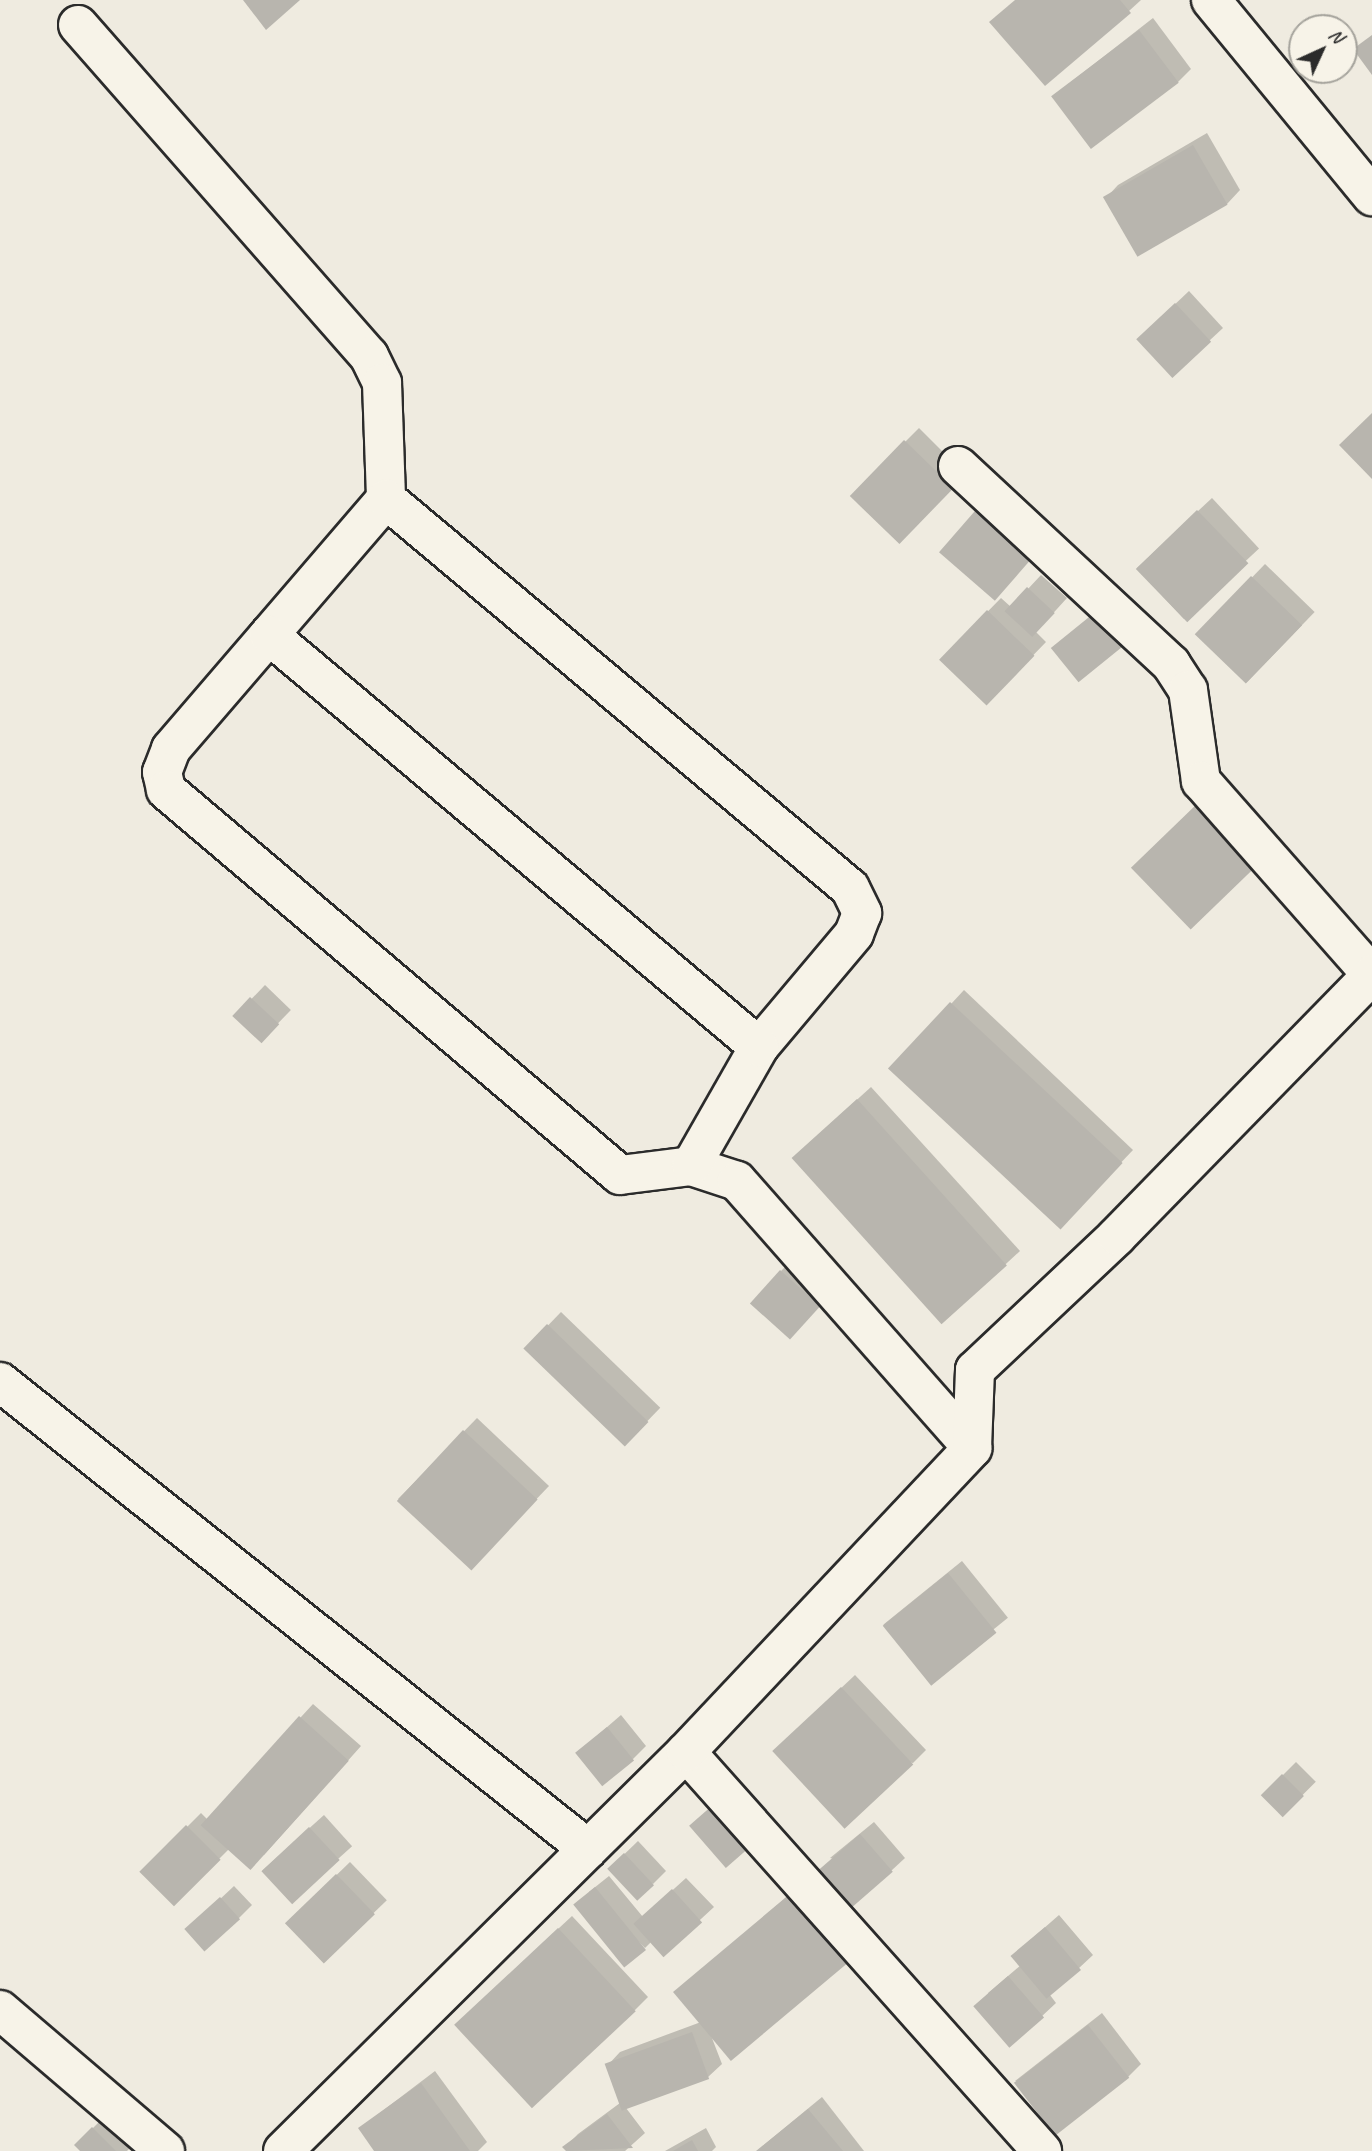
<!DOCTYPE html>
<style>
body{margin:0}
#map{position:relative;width:1372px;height:2151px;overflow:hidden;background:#efebe0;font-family:Caveat,sans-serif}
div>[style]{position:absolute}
.shadow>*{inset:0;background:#0003;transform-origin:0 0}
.building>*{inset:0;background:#b8b5ae;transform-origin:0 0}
.roads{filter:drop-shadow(2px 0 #2b2b2b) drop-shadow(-2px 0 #2b2b2b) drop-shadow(0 2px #2b2b2b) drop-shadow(0 -2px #2b2b2b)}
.minor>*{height:38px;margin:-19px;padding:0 19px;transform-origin:19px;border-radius:19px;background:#f7f3e8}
.primary>*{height:38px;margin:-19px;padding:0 19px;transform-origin:19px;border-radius:19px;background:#f7f3e8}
span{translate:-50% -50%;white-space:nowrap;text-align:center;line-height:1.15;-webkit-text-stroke:7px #f7f3e8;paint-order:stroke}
.north{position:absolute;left:1288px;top:14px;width:70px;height:70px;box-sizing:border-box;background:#f7f3e8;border:2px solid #a5a39c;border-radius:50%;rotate:45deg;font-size:19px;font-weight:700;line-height:28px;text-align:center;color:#2b2b2b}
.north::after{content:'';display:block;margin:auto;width:24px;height:32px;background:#2b2b2b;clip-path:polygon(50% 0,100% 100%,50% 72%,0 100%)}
</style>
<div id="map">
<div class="shadow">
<div style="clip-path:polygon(1015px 0,1141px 0,1129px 11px)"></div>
<div style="clip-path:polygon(1153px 18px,1191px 69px,1178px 82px,1053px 96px)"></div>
<div style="clip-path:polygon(1207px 133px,1240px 190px,1227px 204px,1105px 199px,1118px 185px)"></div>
<div style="clip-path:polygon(1189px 291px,1223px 328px,1209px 341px,1152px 326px)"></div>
<div style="left:919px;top:428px;width:65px;height:95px;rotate:45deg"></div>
<div style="left:1212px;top:498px;width:69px;height:103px;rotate:47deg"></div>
<div style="left:1265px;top:564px;width:69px;height:98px;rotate:44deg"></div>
<div style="clip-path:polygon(1041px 575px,1067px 598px,1036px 632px,1046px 642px,987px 703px,941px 659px,1001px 598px,1011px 607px)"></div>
<div style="left:265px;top:985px;width:36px;height:43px;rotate:44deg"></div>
<div style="clip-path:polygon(964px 990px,1133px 1150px,1072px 1214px,951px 1004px)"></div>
<div style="clip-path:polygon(871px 1087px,1020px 1251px,943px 1322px,807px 1145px)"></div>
<div style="clip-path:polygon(794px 1258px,832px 1291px,803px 1324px,781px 1271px)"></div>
<div style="left:561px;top:1312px;width:138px;height:50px;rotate:44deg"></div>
<div style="clip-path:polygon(477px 1418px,549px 1486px,483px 1555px,398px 1499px)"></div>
<div style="left:962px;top:1561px;width:73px;height:101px;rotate:51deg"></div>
<div style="clip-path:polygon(855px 1675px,926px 1750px,913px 1763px,788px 1738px)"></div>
<div style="clip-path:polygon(313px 1704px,361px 1746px,264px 1855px,229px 1849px,174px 1904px,142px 1872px,201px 1813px,207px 1819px)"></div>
<div style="clip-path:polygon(621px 1715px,646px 1746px,633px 1759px,577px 1753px)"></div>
<div style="left:1296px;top:1762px;width:28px;height:46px;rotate:45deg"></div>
<div style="left:324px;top:1815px;width:42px;height:83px;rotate:48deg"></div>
<div style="clip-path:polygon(874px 1822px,905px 1858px,891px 1871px,830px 1858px)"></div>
<div style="clip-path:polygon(638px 1841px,666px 1871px,653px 1884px,610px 1868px)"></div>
<div style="left:350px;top:1862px;width:53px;height:87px;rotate:46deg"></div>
<div style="clip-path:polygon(609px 1876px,643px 1917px,686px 1878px,714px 1907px,663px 1954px,652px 1941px,645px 1948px,589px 1892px)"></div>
<div style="clip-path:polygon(805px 1881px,710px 2033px,722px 2064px,708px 2077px,626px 2108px,645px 2133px,625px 2151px,568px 2151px,565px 2147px,578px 2134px,620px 2103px,607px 2066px,620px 2052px,701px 2022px,676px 1993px)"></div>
<div style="clip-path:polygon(234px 1886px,252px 1905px,239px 1918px,201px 1917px)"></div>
<div style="clip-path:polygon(1059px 1915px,1093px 1955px,1050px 1995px,1056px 2003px,1010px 2046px,988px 1993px,1021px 1965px,1027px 1943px)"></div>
<div style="clip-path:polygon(572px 1916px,648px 1997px,635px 2010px,470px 2011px)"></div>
<div style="clip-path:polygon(1102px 2013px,1141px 2064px,1128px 2077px,1015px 2081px)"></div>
<div style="clip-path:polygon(435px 2071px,487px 2142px,478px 2151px,377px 2151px,360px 2128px)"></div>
<div style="clip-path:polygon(822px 2097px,864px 2151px,757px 2151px,765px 2144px)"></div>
<div style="clip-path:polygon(106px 2115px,135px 2143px,127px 2151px,82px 2151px,76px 2145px)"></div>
<div style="clip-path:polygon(706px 2128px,716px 2147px,712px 2151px,665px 2151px)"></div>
</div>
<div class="building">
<div style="clip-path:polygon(243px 0,300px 0,266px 30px)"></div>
<div style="clip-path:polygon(1015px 0,1120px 0,1131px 13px,1045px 86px,989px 22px)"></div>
<div style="left:1139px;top:30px;width:66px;height:110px;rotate:53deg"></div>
<div style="clip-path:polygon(1372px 35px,1372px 75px,1353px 49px)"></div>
<div style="left:1193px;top:145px;width:69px;height:104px;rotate:60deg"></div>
<div style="left:1175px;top:303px;width:53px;height:53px;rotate:47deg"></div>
<div style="clip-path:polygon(1372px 413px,1372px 479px,1339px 445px)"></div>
<div style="left:904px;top:440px;width:69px;height:78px;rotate:44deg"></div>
<div style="left:981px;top:504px;width:74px;height:64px;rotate:41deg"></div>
<div style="left:1197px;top:510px;width:74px;height:85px;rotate:46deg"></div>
<div style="left:1251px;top:576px;width:71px;height:81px;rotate:44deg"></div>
<div style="left:1027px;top:587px;width:38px;height:33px;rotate:43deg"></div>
<div style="left:1099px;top:609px;width:44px;height:62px;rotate:51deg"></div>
<div style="left:987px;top:610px;width:66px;height:69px;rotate:44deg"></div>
<div style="left:1200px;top:801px;width:86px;height:96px;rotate:46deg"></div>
<div style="left:250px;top:997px;width:40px;height:26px;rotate:43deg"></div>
<div style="left:950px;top:1002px;width:236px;height:91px;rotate:43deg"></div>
<div style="left:857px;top:1099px;width:224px;height:88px;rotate:48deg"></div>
<div style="left:780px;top:1270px;width:54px;height:45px;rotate:42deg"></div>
<div style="left:547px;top:1324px;width:141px;height:34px;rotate:44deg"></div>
<div style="left:463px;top:1430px;width:102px;height:97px;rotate:43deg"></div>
<div style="left:948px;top:1573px;width:77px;height:84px;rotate:51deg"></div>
<div style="left:841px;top:1687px;width:106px;height:94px;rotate:47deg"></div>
<div style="left:299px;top:1716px;width:67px;height:147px;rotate:42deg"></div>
<div style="left:607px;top:1727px;width:43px;height:41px;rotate:51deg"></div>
<div style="left:1282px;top:1774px;width:31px;height:30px;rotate:45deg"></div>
<div style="left:714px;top:1804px;width:56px;height:33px;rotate:49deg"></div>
<div style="left:186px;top:1825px;width:49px;height:66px;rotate:45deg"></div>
<div style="left:309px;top:1827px;width:45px;height:65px;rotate:47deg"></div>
<div style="left:860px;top:1834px;width:50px;height:59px;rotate:49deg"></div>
<div style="left:624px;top:1853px;width:44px;height:23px;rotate:47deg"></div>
<div style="left:336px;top:1874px;width:56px;height:71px;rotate:46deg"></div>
<div style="left:595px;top:1887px;width:81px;height:28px;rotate:51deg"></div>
<div style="left:672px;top:1889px;width:45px;height:52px;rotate:48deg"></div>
<div style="left:791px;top:1893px;width:90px;height:154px;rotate:50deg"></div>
<div style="left:220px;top:1897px;width:30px;height:48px;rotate:48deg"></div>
<div style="left:1045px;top:1927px;width:56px;height:45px;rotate:50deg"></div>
<div style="left:558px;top:1928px;width:114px;height:142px;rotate:47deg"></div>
<div style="left:1008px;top:1976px;width:55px;height:46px;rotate:49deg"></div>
<div style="left:1088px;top:2025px;width:67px;height:94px;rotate:52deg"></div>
<div style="left:692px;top:2032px;width:50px;height:93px;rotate:70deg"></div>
<div style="clip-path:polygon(421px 2083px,470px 2151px,374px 2151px,358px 2128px)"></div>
<div style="clip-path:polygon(808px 2109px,843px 2151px,756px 2151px)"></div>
<div style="clip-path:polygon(607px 2114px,633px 2148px,566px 2151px,562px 2147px)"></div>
<div style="clip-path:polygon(92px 2127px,116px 2151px,80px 2151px,74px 2145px)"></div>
<div style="clip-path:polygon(692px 2140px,698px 2151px,673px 2151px)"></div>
</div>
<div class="roads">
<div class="minor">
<div style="left:78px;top:25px;width:441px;rotate:48.7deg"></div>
<div style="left:369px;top:356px;width:30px;rotate:64deg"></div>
<div style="left:382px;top:383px;width:116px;rotate:88deg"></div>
<div style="left:386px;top:499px;width:330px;rotate:130.7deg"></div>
<div style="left:171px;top:749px;width:25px;rotate:111deg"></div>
<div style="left:162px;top:772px;width:18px;rotate:77deg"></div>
<div style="left:166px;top:790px;width:595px;rotate:40.3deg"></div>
<div style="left:620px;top:1175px;width:72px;rotate:-7.2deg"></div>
<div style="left:691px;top:1166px;width:48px;rotate:18.1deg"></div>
<div style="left:737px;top:1181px;width:356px;rotate:48.6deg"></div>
<div style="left:958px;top:466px;width:291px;rotate:42.9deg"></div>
<div style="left:1171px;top:664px;width:31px;rotate:57deg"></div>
<div style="left:1188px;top:690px;width:92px;rotate:81.9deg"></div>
<div style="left:1201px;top:781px;width:259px;rotate:48.6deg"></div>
<div style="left:386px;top:499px;width:605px;rotate:39.98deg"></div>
<div style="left:850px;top:888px;width:28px;rotate:64deg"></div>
<div style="left:862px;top:913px;width:22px;rotate:111deg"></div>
<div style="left:854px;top:934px;width:148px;rotate:130.1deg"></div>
<div style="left:759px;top:1047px;width:137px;rotate:119.7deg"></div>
<div style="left:269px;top:635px;width:640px;rotate:40.06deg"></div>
<div style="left:0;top:1382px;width:751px;rotate:38.46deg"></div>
<div style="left:686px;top:1752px;width:535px;rotate:48.26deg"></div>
<div style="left:0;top:2010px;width:217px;rotate:40.5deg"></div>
<div style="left:283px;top:2151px;width:567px;rotate:-44.71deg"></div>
<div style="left:686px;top:1752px;width:417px;rotate:-46.7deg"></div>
<div style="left:972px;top:1448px;width:78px;rotate:-87.8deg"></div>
<div style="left:975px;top:1370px;width:195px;rotate:-43.3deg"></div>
<div style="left:1117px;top:1236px;width:365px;rotate:-45.7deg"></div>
</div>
<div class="primary">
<div style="left:1211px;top:0;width:254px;rotate:50.6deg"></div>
</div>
</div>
<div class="north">N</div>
</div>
